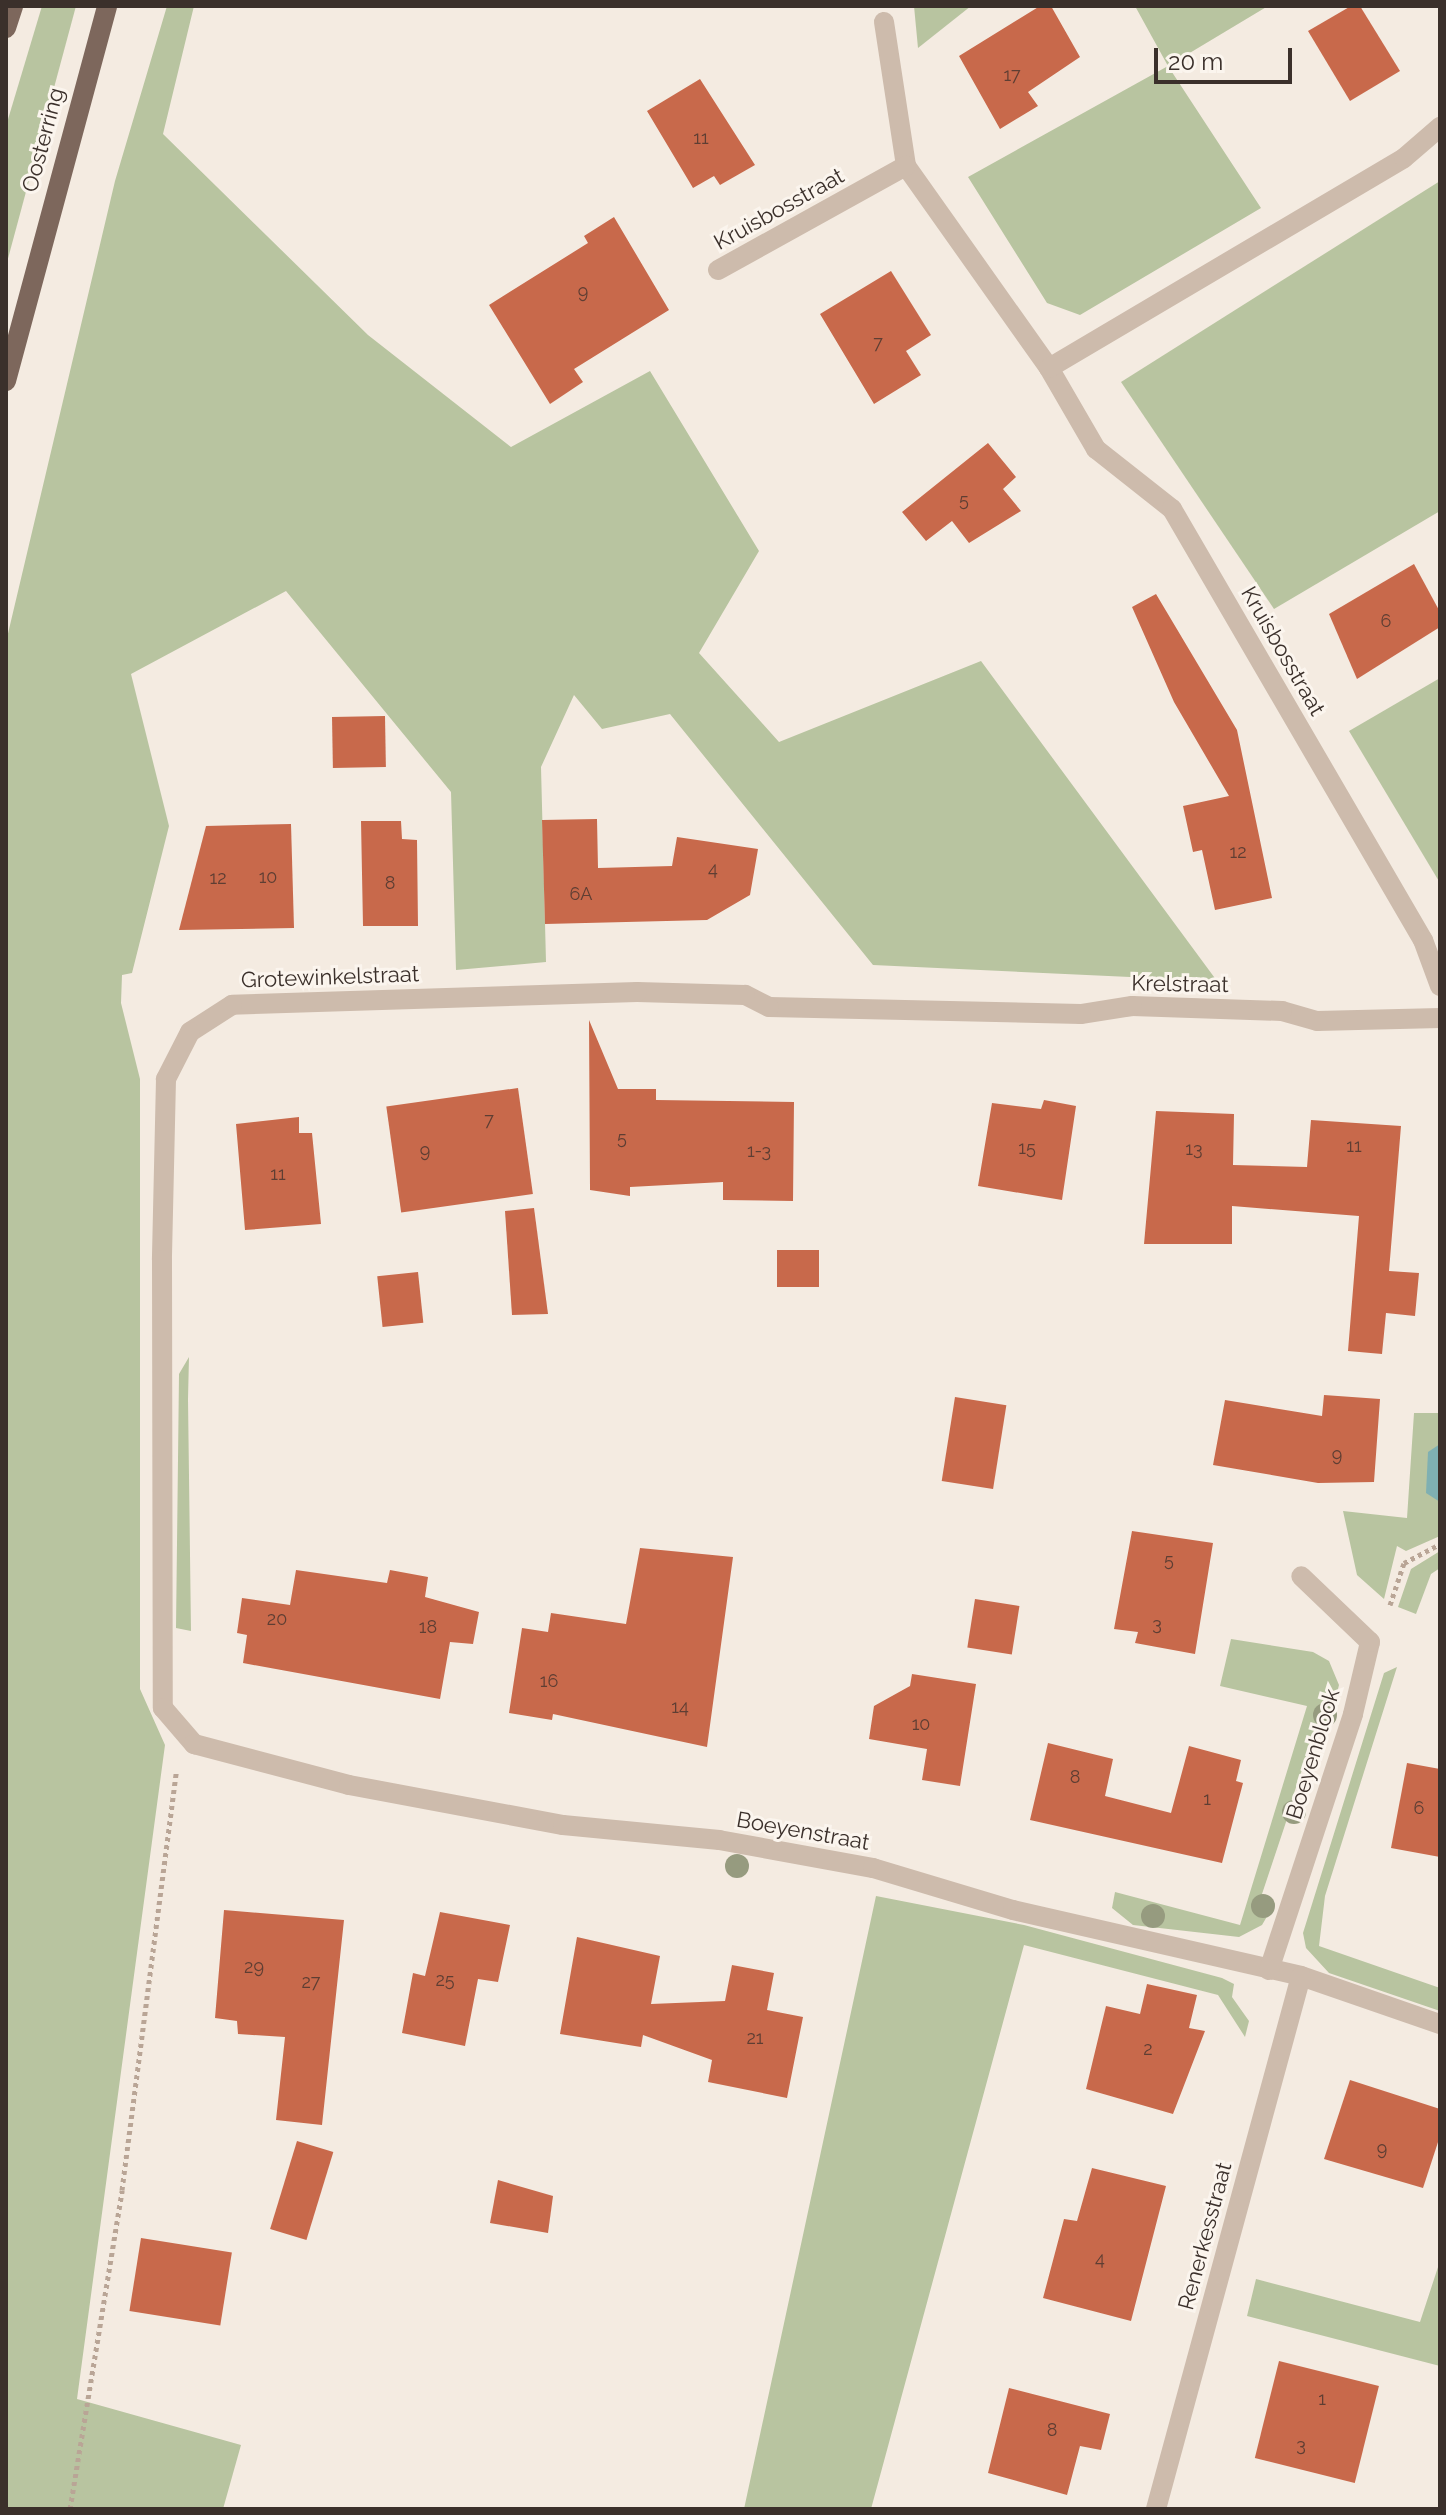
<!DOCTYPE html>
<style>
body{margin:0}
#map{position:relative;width:1446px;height:2515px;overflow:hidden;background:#f4ebe1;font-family:Raleway,sans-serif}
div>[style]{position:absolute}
.green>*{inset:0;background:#b8c4a0}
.water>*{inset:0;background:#7fb0b2}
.building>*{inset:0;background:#c8694b;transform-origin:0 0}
.path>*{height:5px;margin-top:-2.5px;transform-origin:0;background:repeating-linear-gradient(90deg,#b9a596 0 4px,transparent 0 8px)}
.minor>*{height:20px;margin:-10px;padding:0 10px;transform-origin:10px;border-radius:10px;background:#cdbbac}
.primary>*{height:20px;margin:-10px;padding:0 10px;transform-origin:10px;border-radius:10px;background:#7d675c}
.trees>*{width:24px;height:24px;margin:-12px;border-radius:50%;background:#969b7f}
span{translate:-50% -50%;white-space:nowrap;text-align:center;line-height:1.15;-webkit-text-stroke:6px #fbf5ee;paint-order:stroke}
.number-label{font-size:18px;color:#5e3e33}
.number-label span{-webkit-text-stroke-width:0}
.street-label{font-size:22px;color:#3b302b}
.frame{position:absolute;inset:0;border:8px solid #3b302b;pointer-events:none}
.scale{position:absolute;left:1154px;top:48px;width:138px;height:36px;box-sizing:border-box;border:4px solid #3b302b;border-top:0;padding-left:10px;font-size:24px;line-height:28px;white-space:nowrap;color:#3b302b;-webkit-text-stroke:6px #fbf5ee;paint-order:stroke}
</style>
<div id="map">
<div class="green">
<div style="clip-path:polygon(42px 6px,76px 6px,6px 266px,6px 126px)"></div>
<div style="clip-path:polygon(167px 6px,194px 6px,163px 134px,368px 335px,511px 447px,650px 371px,759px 551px,699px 653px,779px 742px,981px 661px,1217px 981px,873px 965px,670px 714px,602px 729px,574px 695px,541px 767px,546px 962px,456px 970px,451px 792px,286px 591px,131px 674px,169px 826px,132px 973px,122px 975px,121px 1003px,140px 1079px,140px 1689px,165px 1745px,77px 2399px,241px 2445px,223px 2509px,6px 2509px,6px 642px,115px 181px)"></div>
<div style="clip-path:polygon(914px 6px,971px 6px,918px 48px)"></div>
<div style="clip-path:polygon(1135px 6px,1268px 6px,1168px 66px,1261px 208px,1080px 315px,1047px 303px,968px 177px,1168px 66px)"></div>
<div style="clip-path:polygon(1440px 181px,1440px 511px,1274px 609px,1121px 382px)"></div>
<div style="clip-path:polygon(1440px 678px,1440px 883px,1349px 731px)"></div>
<div style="clip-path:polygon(189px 1357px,188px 1399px,191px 1631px,176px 1628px,179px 1374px)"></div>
<div style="clip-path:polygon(1414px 1413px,1440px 1413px,1440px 1536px,1406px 1551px,1397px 1546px,1384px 1599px,1357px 1575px,1343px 1511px,1407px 1518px)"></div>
<div style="clip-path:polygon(1440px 1551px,1440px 1568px,1431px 1574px,1416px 1614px,1398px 1607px,1411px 1569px)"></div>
<div style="clip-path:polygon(1231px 1639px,1313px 1652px,1329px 1661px,1339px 1685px,1329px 1725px,1318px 1723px,1291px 1802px,1304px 1806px,1299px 1820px,1288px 1816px,1261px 1897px,1275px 1903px,1262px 1925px,1239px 1937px,1133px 1925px,1112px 1908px,1115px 1892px,1240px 1925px,1307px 1706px,1220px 1686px)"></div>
<div style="clip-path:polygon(1397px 1667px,1325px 1896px,1319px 1946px,1440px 1988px,1440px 2011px,1329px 1973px,1306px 1948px,1303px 1933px,1384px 1673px)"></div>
<div style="clip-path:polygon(876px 1896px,1024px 1925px,1222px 1978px,1234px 1984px,1232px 1997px,1249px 2021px,1245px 2037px,1218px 1995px,1024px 1945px,871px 2509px,744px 2509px)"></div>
<div style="clip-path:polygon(1440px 2261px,1440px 2366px,1247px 2316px,1256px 2279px,1420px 2322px)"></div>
</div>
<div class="water">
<div style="clip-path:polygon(1440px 1444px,1440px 1502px,1426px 1493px,1428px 1452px)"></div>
</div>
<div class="building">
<div style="clip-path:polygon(1040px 6px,1051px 6px,1080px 57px,1028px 92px,1038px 106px,1000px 129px,959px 56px)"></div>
<div style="clip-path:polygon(1351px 6px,1360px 6px,1400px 71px,1350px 101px,1308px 31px)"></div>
<div style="clip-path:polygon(700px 79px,755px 165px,720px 185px,714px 176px,693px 188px,647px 111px)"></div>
<div style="clip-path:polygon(614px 217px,669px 310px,574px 369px,583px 382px,550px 404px,489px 305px,588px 243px,584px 236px)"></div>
<div style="clip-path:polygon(891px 271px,931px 335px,906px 351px,921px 375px,874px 404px,820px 314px)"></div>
<div style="clip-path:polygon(988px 443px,1016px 477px,1003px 489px,1021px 511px,969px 543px,952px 521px,926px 541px,902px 512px)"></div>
<div style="clip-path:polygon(1414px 564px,1440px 612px,1440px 627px,1357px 679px,1329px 614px)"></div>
<div style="clip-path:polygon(1156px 594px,1237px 730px,1272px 898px,1215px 910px,1202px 850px,1193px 852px,1183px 806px,1229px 796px,1174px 702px,1132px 607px)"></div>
<div style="left:385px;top:716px;width:51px;height:53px;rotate:89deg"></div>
<div style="clip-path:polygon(597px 819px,598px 868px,672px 866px,677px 837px,758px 849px,750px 895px,707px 920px,545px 924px,542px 820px)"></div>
<div style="clip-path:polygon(361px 821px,401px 821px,402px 839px,417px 840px,418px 926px,363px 926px)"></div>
<div style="clip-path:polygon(291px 824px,294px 928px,179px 930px,206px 826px)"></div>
<div style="clip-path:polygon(589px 1020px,618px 1089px,656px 1089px,656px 1100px,794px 1102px,793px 1201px,723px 1200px,723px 1182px,630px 1187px,630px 1196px,590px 1190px)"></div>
<div style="left:518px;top:1088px;width:107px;height:133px;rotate:82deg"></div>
<div style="clip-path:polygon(1044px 1100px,1076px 1106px,1062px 1200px,978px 1186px,992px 1103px,1041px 1109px)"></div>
<div style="clip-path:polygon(1156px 1111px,1234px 1114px,1233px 1165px,1307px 1167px,1311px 1120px,1401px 1126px,1389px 1271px,1419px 1273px,1415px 1316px,1386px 1313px,1382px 1354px,1348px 1351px,1359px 1216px,1232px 1206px,1232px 1244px,1144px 1244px)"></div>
<div style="clip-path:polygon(299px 1117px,299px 1133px,312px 1133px,321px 1224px,245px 1230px,236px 1124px)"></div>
<div style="clip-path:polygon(534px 1208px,548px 1314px,512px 1315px,505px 1211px)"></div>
<div style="left:777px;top:1250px;width:42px;height:37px"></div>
<div style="left:418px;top:1272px;width:51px;height:41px;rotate:84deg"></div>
<div style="clip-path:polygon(1324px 1395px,1380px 1399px,1374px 1482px,1318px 1483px,1213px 1465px,1225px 1400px,1322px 1416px)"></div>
<div style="left:955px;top:1397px;width:52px;height:85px;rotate:9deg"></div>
<div style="clip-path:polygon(1132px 1531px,1213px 1543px,1195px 1654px,1135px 1643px,1138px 1632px,1114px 1629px)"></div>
<div style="clip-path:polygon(640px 1548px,733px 1557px,707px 1747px,553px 1714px,552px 1720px,509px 1713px,522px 1628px,548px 1632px,551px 1613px,626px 1624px)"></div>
<div style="clip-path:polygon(296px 1570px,387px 1583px,390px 1570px,428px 1577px,425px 1597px,479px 1612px,473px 1644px,450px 1642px,440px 1699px,243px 1663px,247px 1635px,237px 1633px,242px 1598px,290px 1605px)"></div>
<div style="left:975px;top:1599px;width:45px;height:49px;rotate:9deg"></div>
<div style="clip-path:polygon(912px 1674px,976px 1684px,960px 1786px,922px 1780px,927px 1749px,869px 1739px,874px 1706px,910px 1686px)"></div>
<div style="clip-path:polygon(1048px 1743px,1113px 1759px,1105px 1796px,1171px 1813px,1189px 1746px,1241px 1760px,1236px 1781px,1243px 1783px,1222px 1863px,1030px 1820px)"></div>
<div style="clip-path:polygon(1407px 1763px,1440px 1769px,1440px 1857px,1391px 1848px)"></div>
<div style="clip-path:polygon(224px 1910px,344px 1920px,322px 2125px,276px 2120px,285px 2037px,238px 2034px,237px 2021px,215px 2018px)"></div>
<div style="clip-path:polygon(440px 1912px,510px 1925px,498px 1982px,478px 1979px,465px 2046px,402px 2033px,413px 1973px,425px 1976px)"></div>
<div style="clip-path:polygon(577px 1937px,660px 1956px,651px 2004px,725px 2001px,732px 1965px,774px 1973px,767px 2010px,803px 2017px,787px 2098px,708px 2082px,712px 2060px,643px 2035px,641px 2047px,560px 2034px)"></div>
<div style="clip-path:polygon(1147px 1984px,1197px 1995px,1189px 2028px,1205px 2031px,1173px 2114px,1086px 2089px,1106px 2006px,1140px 2014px)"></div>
<div style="clip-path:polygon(1350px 2080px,1440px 2109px,1440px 2136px,1423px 2188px,1324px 2159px)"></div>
<div style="left:297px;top:2141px;width:38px;height:92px;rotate:17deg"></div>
<div style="clip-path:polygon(1092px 2168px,1166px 2186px,1131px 2321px,1043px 2298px,1064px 2219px,1077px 2221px)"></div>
<div style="clip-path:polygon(498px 2180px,553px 2196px,548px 2233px,490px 2223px)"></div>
<div style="left:141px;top:2238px;width:92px;height:74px;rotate:9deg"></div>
<div style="left:1279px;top:2361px;width:103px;height:100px;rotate:14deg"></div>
<div style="clip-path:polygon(1009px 2388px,1110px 2414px,1101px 2450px,1080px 2446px,1067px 2495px,988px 2473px)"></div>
</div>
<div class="path">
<div style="left:1390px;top:1605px;width:44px;rotate:-71.6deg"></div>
<div style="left:1404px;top:1563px;width:41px;rotate:-27.8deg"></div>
<div style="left:70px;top:2509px;width:323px;rotate:-80.7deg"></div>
<div style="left:122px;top:2190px;width:421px;rotate:-82.6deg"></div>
</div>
<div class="minor">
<div style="left:884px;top:22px;width:146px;rotate:81.3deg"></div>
<div style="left:906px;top:166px;width:247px;rotate:54.7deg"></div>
<div style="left:1049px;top:368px;width:94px;rotate:59.9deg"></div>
<div style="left:1096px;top:449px;width:97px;rotate:38.3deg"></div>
<div style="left:1172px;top:509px;width:499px;rotate:59.8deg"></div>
<div style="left:1423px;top:940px;width:49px;rotate:69.7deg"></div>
<div style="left:718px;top:270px;width:215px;rotate:-29deg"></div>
<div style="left:1049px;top:368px;width:412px;rotate:-30.6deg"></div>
<div style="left:1404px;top:158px;width:48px;rotate:-40.7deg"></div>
<div style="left:1440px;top:1018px;width:123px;rotate:178.6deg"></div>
<div style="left:1317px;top:1021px;width:36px;rotate:-164deg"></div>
<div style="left:1282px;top:1011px;width:150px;rotate:-178.1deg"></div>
<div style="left:1132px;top:1006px;width:52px;rotate:171.1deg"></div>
<div style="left:1081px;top:1014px;width:312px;rotate:-178.7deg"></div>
<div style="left:769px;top:1007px;width:27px;rotate:-153deg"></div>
<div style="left:745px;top:995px;width:108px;rotate:-178.4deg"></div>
<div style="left:637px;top:992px;width:405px;rotate:178.2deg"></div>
<div style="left:232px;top:1005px;width:50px;rotate:147.3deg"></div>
<div style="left:190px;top:1032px;width:53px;rotate:117.1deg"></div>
<div style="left:166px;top:1079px;width:181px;rotate:91.3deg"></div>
<div style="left:162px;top:1260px;width:448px;rotate:89.9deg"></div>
<div style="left:163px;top:1708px;width:48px;rotate:49.3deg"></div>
<div style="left:194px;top:1744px;width:160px;rotate:14.8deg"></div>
<div style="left:349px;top:1785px;width:218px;rotate:10.6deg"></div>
<div style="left:563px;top:1825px;width:157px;rotate:5.5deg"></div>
<div style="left:719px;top:1840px;width:157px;rotate:10.3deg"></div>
<div style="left:873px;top:1868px;width:146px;rotate:16.7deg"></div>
<div style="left:1013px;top:1910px;width:295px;rotate:12.9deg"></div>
<div style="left:1301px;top:1976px;width:147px;rotate:19.1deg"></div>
<div style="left:1269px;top:1970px;width:269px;rotate:-71.8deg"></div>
<div style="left:1353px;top:1714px;width:74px;rotate:-76.7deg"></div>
<div style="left:1370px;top:1642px;width:95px;rotate:-136.3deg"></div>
<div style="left:1156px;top:2509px;width:552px;rotate:-74.78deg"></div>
</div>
<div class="primary">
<div style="left:6px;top:28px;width:23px;rotate:-72deg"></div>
<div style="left:6px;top:381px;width:388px;rotate:-74.9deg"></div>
</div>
<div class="trees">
<div style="left:1325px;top:1715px"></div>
<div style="left:1294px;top:1812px"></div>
<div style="left:737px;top:1866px"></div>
<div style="left:1263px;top:1906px"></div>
<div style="left:1153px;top:1916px"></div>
</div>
<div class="number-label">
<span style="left:1012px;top:75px">17</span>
<span style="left:701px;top:138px">11</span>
<span style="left:583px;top:292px">9</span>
<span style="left:878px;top:343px">7</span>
<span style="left:964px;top:500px">5</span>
<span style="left:1386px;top:621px">6</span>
<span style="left:1238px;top:852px">12</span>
<span style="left:713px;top:869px">4</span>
<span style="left:268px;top:877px">10</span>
<span style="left:218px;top:878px">12</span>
<span style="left:390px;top:883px">8</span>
<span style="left:581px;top:894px">6A</span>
<span style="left:489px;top:1120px">7</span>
<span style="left:622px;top:1138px">5</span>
<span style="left:1354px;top:1146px">11</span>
<span style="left:1027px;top:1148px">15</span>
<span style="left:1194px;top:1149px">13</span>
<span style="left:425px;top:1151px">9</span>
<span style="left:759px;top:1151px">1-3</span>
<span style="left:278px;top:1174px">11</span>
<span style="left:1337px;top:1455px">9</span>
<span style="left:1169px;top:1560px">5</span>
<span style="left:277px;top:1619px">20</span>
<span style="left:1157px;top:1624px">3</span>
<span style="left:428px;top:1627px">18</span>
<span style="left:549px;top:1681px">16</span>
<span style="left:680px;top:1707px">14</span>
<span style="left:921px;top:1724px">10</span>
<span style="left:1075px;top:1777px">8</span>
<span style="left:1207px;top:1799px">1</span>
<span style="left:1419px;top:1808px">6</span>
<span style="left:254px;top:1967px">29</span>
<span style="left:445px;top:1980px">25</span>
<span style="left:311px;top:1982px">27</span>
<span style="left:755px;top:2038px">21</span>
<span style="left:1148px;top:2049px">2</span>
<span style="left:1382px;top:2149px">9</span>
<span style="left:1100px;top:2259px">4</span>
<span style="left:1322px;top:2399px">1</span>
<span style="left:1052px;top:2430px">8</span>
<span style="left:1301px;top:2445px">3</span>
</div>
<div class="street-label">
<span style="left:43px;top:140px;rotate:-75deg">Oosterring</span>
<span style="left:779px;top:209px;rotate:-29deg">Kruisbosstraat</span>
<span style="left:1283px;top:651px;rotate:60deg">Kruisbosstraat</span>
<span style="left:330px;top:977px;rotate:-2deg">Grotewinkelstraat</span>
<span style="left:1180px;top:984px;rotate:1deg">Krelstraat</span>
<span style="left:1313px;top:1754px;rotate:-73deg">Boeyenblook</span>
<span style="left:803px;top:1831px;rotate:10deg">Boeyenstraat</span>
<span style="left:1205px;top:2236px;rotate:-75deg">Renerkesstraat</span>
</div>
<div class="frame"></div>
<div class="scale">20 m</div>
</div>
